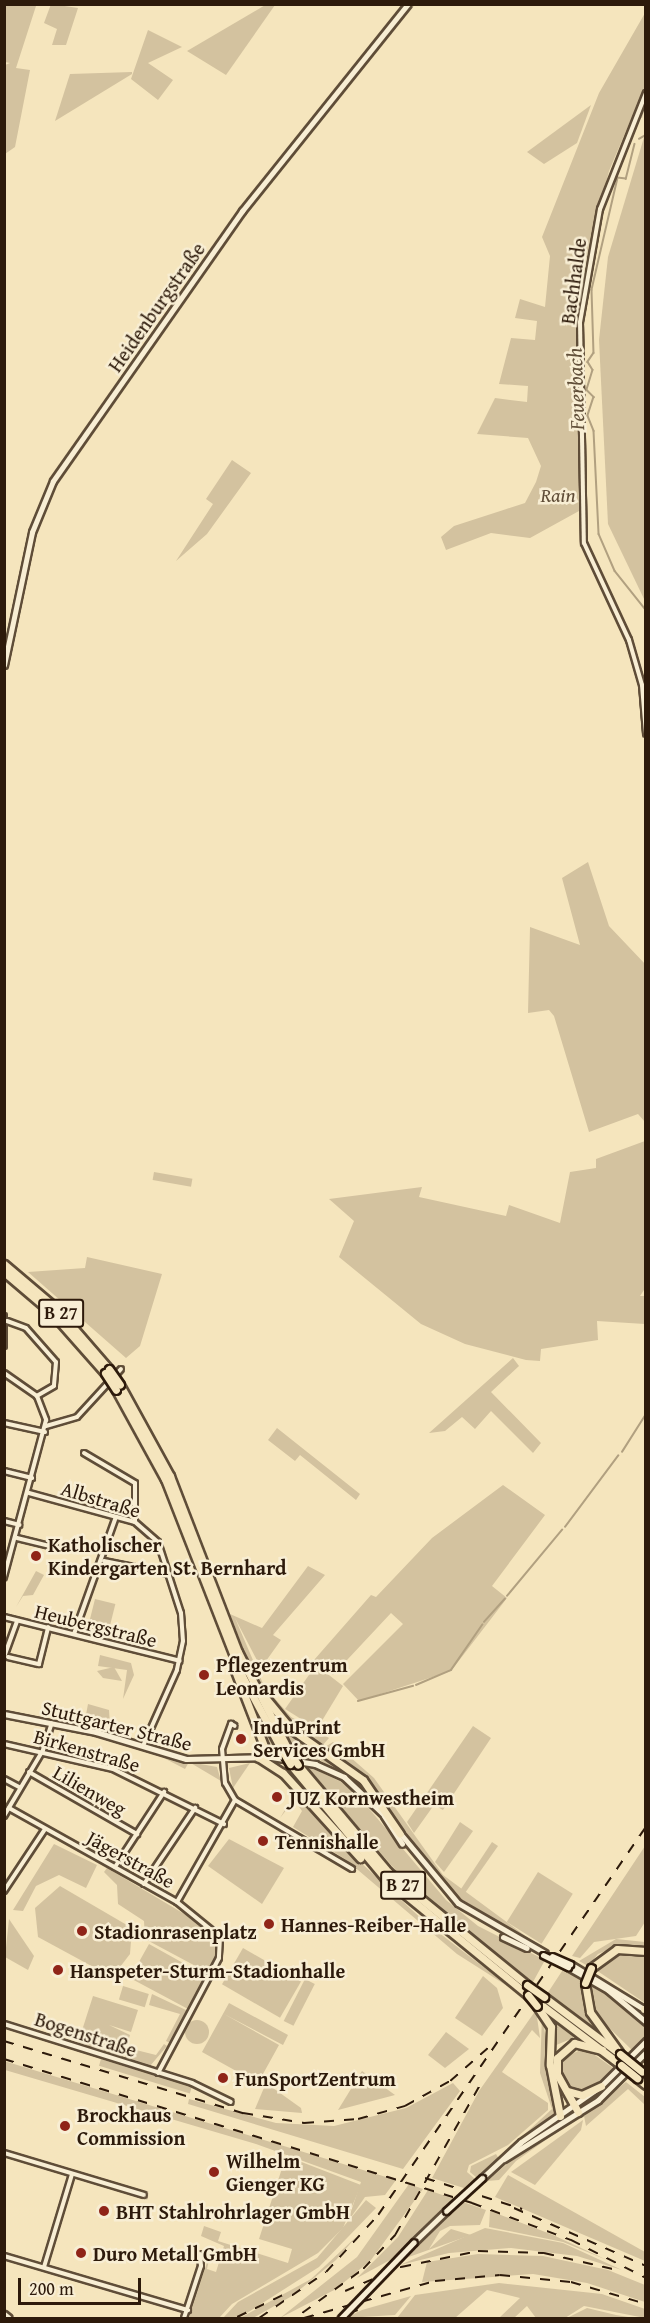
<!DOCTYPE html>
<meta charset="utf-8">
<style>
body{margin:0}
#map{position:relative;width:650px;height:2323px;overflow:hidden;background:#f5e5bd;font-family:"Gentium Book Plus",serif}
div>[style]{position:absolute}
.green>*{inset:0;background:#d3c29f;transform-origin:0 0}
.round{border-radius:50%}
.stream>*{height:1.5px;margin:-0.75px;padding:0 0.75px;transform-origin:0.75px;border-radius:0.75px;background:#b1a080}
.roads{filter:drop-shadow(2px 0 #5f4d38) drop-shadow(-2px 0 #5f4d38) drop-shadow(0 2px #5f4d38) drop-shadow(0 -2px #5f4d38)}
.street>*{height:4px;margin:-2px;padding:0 2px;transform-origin:2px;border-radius:2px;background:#f8eed4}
.secondary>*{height:5px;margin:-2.5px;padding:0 2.5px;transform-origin:2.5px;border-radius:2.5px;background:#f8eed4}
.highway>*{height:7px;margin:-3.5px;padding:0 3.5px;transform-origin:3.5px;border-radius:3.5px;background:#f5e5bd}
.rail>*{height:1.5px;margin-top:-0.75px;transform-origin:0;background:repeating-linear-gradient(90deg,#2d1a0b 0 10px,transparent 0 20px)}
.bridges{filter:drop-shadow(2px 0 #2d1a0b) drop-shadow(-2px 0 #2d1a0b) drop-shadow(0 2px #2d1a0b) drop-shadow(0 -2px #2d1a0b)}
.secondary-bridge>*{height:5px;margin:-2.5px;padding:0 2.5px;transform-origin:2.5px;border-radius:2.5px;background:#f8eed4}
.highway-bridge>*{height:7px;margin:-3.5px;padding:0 3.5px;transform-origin:3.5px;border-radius:3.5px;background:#f5e5bd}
.dots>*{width:16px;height:16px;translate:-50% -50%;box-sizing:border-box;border:3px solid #f8eed4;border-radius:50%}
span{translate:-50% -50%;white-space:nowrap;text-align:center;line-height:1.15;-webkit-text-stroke:5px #f8eed4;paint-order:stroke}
.shield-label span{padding:2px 4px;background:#f8eed4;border:2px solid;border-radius:4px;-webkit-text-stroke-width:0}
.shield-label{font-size:18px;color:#2d1a0b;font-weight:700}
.street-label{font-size:20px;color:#2d1a0b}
.park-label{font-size:20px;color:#5f4c37;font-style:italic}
.poi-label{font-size:20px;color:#2d1a0b;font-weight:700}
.left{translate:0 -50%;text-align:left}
.water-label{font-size:21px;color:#62503a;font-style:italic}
.frame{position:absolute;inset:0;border:6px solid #2d1a0b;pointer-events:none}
.scale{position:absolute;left:18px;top:2278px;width:123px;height:27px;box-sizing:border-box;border:3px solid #2d1a0b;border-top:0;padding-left:8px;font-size:18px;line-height:21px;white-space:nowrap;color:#2d1a0b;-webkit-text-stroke:4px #f8eed4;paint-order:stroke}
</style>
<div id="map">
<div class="green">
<div style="clip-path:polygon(5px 4px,36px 6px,16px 68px,30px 70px,15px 147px,5px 154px,5px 65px,10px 63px,5px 62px)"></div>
<div style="clip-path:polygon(51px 4px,78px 8px,66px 45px,52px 45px,57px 29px,44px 23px)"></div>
<div style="clip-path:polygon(267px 4px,275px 5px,226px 75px,187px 51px)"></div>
<div style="clip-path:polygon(645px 13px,645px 108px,642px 118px,631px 119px,609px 171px,582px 278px,577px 414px,584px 501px,579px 511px,530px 538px,491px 533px,446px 550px,441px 537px,454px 526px,525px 503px,536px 482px,541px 466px,528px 438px,477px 434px,495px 398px,527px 402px,528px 386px,499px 384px,511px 338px,535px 340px,537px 321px,515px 318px,520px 299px,545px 307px,550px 256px,542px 237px,599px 93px)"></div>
<div style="clip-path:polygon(148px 30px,182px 47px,148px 63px,173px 80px,158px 100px,131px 79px)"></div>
<div style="clip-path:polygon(132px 72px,132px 74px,55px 121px,70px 74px)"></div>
<div style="clip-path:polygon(591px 105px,577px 143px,544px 164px,527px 152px)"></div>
<div style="clip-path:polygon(645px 134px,645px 601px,608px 524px,599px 340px,608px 257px)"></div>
<div style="clip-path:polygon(232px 460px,251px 473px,207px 534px,176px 561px,213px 504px,206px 499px)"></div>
<div style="clip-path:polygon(588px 862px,609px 926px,646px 965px,645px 1122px,638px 1114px,589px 1132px,554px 1016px,549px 1010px,528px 1013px,530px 927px,580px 945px,562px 878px)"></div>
<div style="clip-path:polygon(645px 1141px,646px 1287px,640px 1296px,645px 1296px,645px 1324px,597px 1321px,598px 1340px,541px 1349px,540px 1361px,526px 1360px,465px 1344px,421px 1324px,339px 1257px,354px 1221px,329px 1199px,422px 1187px,419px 1197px,506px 1216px,509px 1205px,560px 1223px,570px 1172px,596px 1168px,596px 1159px)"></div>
<div style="left:154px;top:1172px;width:39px;height:8px;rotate:10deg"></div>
<div style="clip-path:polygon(87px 1257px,162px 1274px,140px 1346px,126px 1358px,28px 1272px,85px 1268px)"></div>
<div style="clip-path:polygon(513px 1358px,519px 1366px,491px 1392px,541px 1443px,533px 1453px,491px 1411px,475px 1429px,462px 1417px,445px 1431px,429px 1433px)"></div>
<div style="clip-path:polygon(277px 1428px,360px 1494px,356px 1500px,300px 1455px,295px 1461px,268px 1440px)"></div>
<div style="clip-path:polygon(503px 1485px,545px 1515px,492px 1586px,507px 1598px,451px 1671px,359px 1701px,343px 1684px,403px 1624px,391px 1613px,333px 1675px,314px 1660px,371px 1595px,376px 1597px,432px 1538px)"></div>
<div style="clip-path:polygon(308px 1566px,325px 1575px,273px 1635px,281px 1640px,261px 1668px,235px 1618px,264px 1686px,291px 1717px,329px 1738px,322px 1746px,278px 1712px,248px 1661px,230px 1614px,262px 1628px)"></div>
<div style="clip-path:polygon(36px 1571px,44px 1575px,33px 1595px,23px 1596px,16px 1607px)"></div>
<div style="left:95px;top:1599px;width:21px;height:33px;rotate:14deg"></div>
<div style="clip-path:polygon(100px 1655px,131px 1663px,134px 1675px,123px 1699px,127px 1670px,98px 1666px)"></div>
<div style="clip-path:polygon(316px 1665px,343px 1686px,317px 1729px,285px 1709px)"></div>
<div style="clip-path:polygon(114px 1667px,122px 1681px,103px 1678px,97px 1671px)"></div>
<div style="clip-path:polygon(242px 1683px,279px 1753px,266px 1751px)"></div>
<div style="clip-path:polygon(88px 1704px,109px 1710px,110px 1727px,85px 1720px)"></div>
<div style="clip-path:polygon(271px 1711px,290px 1731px,359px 1779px,371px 1795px,320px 1760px,298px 1755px)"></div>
<div style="clip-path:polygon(473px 1726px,491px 1738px,443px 1810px,434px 1805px,414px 1833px,407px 1822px)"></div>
<div style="clip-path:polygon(333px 1742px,374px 1778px,443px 1875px,539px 1946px,456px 1896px,421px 1857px,363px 1775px,325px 1747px)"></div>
<div style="clip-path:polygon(162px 1757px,217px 1767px,221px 1781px,189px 1762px,185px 1769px)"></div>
<div style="clip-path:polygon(250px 1763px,233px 1788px,229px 1768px)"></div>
<div style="clip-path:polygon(303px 1764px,350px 1786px,446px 1900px,478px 1926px,545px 1960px,533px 1982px,465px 1934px,406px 1882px)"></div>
<div style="clip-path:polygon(295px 1793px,331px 1835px,425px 1922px,512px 1989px,457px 1954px,345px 1859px,293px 1827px,302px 1811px,294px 1800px,280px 1818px)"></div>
<div style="clip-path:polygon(460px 1822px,473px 1831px,444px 1872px,435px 1862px)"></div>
<div style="clip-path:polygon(229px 1839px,284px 1868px,262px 1904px,208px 1866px)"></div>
<div style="clip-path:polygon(492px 1842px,498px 1846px,465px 1893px,461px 1889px)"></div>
<div style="clip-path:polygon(54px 1844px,97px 1865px,86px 1888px,59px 1875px,36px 1886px,23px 1911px,13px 1910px)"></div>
<div style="clip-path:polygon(645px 1846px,645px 1922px,636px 1936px,594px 1942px,580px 1958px,572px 1956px)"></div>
<div style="clip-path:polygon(107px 1868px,186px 1915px,215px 1940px,218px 1954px,188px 2009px,130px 1978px,149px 1944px,201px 1973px,203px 1970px,145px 1939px,144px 1921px,118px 1904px,117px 1885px,104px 1872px)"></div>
<div style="left:538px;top:1872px;width:41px;height:59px;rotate:32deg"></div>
<div style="clip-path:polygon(60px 1886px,132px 1928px,130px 1954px,120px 1967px,97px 1969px,38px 1937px,35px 1908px)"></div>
<div style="clip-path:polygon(9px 1919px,34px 1956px,28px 1970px,5px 1957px)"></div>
<div style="clip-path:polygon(616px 1939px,645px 1942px,645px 1948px,617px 1946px,598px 1954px,588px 1966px,579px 1961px)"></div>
<div style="left:243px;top:1948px;width:67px;height:42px;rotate:30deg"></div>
<div style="clip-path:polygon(627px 1951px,645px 1956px,645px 2003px,596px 1970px,614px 1953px)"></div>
<div style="clip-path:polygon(564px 1968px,583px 1978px,582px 1995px,599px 2033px,547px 1994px)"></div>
<div style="clip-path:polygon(483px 1976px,497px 1988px,503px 2008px,482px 2036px,455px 2018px)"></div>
<div style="left:305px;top:1979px;width:11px;height:47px;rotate:27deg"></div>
<div style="clip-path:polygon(592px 1981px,644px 2027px,644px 2040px,634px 2052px,599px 2018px,591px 1999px)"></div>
<div style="left:123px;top:1986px;width:27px;height:14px;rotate:17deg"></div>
<div style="clip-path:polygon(152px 1994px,188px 2011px,170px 2043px,166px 2041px,180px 2014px,149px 2005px)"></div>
<div style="clip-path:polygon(93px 1996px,138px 2010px,131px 2032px,109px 2025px,130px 2035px,123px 2057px,78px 2043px)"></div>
<div style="clip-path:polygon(229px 2003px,288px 2035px,283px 2045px,224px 2014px,279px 2045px,258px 2083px,202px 2052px)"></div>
<div style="clip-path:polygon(536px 2010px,540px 2038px,532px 2030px,502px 2072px,548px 2103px,548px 2110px,508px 2145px,469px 2165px,467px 2172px,475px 2179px,464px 2188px,432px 2178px,479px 2091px)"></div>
<div style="clip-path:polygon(547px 2013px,574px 2032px,573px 2038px,554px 2046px)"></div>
<div style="clip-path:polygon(542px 2015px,558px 2113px,503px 2154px,552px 2109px,540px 2073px)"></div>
<div class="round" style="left:185px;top:2020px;width:24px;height:24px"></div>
<div style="clip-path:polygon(446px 2032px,469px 2049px,445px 2068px,428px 2055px)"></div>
<div style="clip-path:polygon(164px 2044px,167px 2046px,150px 2066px,124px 2059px,128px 2048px,156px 2055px)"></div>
<div style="clip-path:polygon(585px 2048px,616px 2070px,585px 2093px,569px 2088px,560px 2070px,565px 2057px)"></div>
<div style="left:101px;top:2059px;width:95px;height:7px;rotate:17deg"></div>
<div style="clip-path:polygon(4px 2061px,330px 2160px,396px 2180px,385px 2195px,365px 2197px,347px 2223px,361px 2182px,256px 2144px,5px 2070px)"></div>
<div style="clip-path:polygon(362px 2071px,395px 2095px,338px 2110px)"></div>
<div style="clip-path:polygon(626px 2082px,645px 2097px,645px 2105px,628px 2089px,586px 2126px,584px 2116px)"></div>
<div style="clip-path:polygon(266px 2083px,301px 2108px,302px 2113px,255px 2109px)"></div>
<div style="clip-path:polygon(453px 2083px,460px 2091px,403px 2169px,188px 2104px,189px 2099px,276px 2123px,334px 2126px,406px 2108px)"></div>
<div style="clip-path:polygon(577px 2118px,516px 2161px,499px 2180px,487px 2181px,507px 2164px)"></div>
<div style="clip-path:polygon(583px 2120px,581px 2130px,535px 2185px,511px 2172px)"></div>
<div style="clip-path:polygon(496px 2154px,499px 2159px,477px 2178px,470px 2172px,471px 2166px)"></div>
<div style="clip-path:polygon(286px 2156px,361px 2185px,343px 2228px,318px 2253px,232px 2304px,219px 2318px,189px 2318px,212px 2247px,207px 2269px,216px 2272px,224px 2246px,201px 2236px,204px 2226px,221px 2232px,218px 2241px,288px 2263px,292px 2249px,259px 2239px)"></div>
<div style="clip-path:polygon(508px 2175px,645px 2252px,645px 2261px,495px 2197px)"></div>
<div style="clip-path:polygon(409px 2184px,423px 2189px,371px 2260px,336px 2289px,280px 2318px,357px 2257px)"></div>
<div style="clip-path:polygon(428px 2190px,454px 2199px,390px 2260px,357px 2278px,398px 2237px)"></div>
<div style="clip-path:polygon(366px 2200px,376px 2208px,319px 2267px,239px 2318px,223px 2318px,238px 2302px,317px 2258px)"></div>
<div style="clip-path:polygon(463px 2202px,486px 2210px,480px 2225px,450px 2226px,440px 2231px,429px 2249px,451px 2229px,471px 2235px,403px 2259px)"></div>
<div style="clip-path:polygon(490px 2211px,553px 2235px,607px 2260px,563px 2242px,489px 2227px)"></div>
<div style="clip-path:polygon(485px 2228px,563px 2243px,622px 2270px,577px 2256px,511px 2248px,449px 2253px,400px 2265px)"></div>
<div style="clip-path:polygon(356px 2237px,336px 2260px,292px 2296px,253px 2318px,240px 2318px,311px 2279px)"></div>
<div style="clip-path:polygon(478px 2254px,543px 2256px,608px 2270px,645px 2285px,645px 2302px,587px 2283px,533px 2274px,422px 2282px,427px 2262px)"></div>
<div style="clip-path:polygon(499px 2283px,602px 2294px,645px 2309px,645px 2318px,584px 2306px,565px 2318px,536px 2318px,527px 2306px,514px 2318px,499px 2318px,520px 2298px,487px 2290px,455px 2318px,397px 2318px,415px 2295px)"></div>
<div style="clip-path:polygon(411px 2296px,395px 2315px,345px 2318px,362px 2310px)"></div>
<div style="clip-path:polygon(587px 2308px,616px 2315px,634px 2318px,567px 2318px)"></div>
</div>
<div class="stream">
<div style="left:639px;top:139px;width:6px;rotate:-31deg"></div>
<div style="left:635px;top:144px;width:36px;rotate:104deg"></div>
<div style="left:626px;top:179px;width:8px;rotate:-173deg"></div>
<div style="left:618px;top:178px;width:115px;rotate:103.1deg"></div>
<div style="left:592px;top:290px;width:63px;rotate:88.2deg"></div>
<div style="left:594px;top:353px;width:11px;rotate:124deg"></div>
<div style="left:588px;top:362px;width:9px;rotate:58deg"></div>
<div style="left:593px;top:370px;width:21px;rotate:107deg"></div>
<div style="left:587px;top:390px;width:10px;rotate:45deg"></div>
<div style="left:594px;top:397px;width:20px;rotate:108deg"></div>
<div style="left:588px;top:416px;width:16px;rotate:68deg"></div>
<div style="left:594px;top:431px;width:103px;rotate:87.2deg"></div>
<div style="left:599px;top:534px;width:40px;rotate:66.6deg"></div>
<div style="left:615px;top:571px;width:50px;rotate:51.5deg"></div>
<div style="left:622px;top:1452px;width:45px;rotate:-57.7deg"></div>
<div style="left:565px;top:1527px;width:89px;rotate:-53.3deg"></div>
<div style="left:507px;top:1596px;width:86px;rotate:-50.2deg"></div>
<div style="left:484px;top:1622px;width:31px;rotate:-48deg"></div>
<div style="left:416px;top:1685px;width:38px;rotate:-23deg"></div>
<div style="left:451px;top:1670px;width:55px;rotate:-55.4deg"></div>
<div style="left:358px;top:1701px;width:57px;rotate:-15.3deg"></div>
</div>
<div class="roads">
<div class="street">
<div style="left:646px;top:93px;width:125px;rotate:111.6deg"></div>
<div style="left:600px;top:209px;width:115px;rotate:100deg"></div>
<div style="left:580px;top:322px;width:221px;rotate:89deg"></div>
<div style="left:584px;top:543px;width:107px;rotate:65.1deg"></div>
<div style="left:629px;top:640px;width:47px;rotate:73.9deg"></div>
<div style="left:642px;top:685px;width:49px;rotate:85.3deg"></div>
<div style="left:4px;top:1316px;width:30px;rotate:90deg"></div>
<div style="left:7px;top:1321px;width:20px;rotate:20deg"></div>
<div style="left:26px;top:1328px;width:45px;rotate:48.6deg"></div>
<div style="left:56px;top:1362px;width:24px;rotate:95deg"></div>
<div style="left:54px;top:1386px;width:20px;rotate:150deg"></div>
<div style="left:4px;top:1373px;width:40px;rotate:34.9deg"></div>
<div style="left:37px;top:1396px;width:26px;rotate:69deg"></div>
<div style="left:46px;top:1420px;width:163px;rotate:105deg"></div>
<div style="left:4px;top:1423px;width:42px;rotate:12.4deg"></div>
<div style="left:46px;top:1426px;width:32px;rotate:-16deg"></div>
<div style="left:77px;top:1417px;width:65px;rotate:-47.5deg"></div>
<div style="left:84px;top:1453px;width:59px;rotate:30.5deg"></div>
<div style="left:135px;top:1483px;width:39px;rotate:90deg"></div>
<div style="left:4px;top:1471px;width:29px;rotate:14deg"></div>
<div style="left:29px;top:1493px;width:110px;rotate:15.3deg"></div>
<div style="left:135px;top:1522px;width:30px;rotate:41deg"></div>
<div style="left:158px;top:1542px;width:75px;rotate:72.1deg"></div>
<div style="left:181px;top:1613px;width:28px;rotate:86deg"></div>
<div style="left:183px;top:1641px;width:30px;rotate:102deg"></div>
<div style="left:177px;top:1670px;width:83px;rotate:114.1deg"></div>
<div style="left:4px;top:1521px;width:16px;rotate:14deg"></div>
<div style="left:17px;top:1538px;width:50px;rotate:13.8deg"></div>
<div style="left:104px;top:1561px;width:66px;rotate:11.3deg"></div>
<div style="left:4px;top:1617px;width:181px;rotate:14deg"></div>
<div style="left:74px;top:1634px;width:124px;rotate:-70.3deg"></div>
<div style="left:4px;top:1657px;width:38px;rotate:-70deg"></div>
<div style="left:8px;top:1657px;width:32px;rotate:13deg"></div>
<div style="left:39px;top:1664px;width:38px;rotate:-76deg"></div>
<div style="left:4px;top:1744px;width:112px;rotate:12.9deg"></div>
<div style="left:113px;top:1769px;width:124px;rotate:26.4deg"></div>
<div style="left:29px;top:1772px;width:125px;rotate:29.9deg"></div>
<div style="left:4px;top:1779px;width:17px;rotate:28deg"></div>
<div style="left:235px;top:1800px;width:136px;rotate:30.5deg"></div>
<div style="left:235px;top:1800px;width:20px;rotate:-120deg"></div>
<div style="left:225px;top:1783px;width:34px;rotate:-95deg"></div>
<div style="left:222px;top:1749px;width:27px;rotate:-70deg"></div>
<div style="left:231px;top:1724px;width:4px;rotate:27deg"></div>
<div style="left:9px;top:1808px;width:193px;rotate:29.2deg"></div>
<div style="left:177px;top:1902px;width:55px;rotate:39.1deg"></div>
<div style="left:220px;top:1937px;width:21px;rotate:93deg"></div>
<div style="left:219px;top:1958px;width:130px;rotate:117.9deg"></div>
<div style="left:4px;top:1816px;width:77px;rotate:-59.4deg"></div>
<div style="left:43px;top:1750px;width:28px;rotate:-72deg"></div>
<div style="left:115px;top:1867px;width:90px;rotate:-56.8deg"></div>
<div style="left:144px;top:1884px;width:92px;rotate:-56.1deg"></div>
<div style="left:4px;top:1891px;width:74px;rotate:-56.5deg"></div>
<div style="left:177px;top:1902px;width:117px;rotate:-60.4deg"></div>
<div style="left:4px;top:2024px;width:197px;rotate:17.4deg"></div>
<div style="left:192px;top:2083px;width:43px;rotate:26deg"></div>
<div style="left:4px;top:2153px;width:146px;rotate:16.7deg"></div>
<div style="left:4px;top:2256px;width:192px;rotate:16.4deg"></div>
<div style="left:44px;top:2267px;width:97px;rotate:-73.2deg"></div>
<div style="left:184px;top:2318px;width:55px;rotate:-71.9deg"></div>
<div style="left:201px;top:2266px;width:12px;rotate:-95deg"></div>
</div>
<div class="secondary">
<div style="left:4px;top:665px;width:136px;rotate:-78.1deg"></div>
<div style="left:32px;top:532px;width:55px;rotate:-67.6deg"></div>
<div style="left:53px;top:481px;width:330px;rotate:-55deg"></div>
<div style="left:242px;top:211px;width:265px;rotate:-51.3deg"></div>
<div style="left:4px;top:1714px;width:94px;rotate:11.1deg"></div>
<div style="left:96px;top:1732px;width:94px;rotate:16.7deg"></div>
<div style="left:186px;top:1759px;width:85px;rotate:-1.3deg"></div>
<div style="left:271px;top:1757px;width:45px;rotate:9deg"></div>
<div style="left:315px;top:1764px;width:32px;rotate:24deg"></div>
<div style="left:344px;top:1777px;width:54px;rotate:43.5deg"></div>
<div style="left:384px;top:1816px;width:33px;rotate:57deg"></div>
<div style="left:399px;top:1832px;width:92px;rotate:50.3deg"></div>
<div style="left:458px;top:1903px;width:100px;rotate:29.9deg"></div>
<div style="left:503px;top:1937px;width:26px;rotate:25deg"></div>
<div style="left:570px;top:1964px;width:88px;rotate:31.5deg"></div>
<div style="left:568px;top:1967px;width:46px;rotate:29.9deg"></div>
<div style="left:608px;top:1990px;width:50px;rotate:40.1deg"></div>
<div style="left:504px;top:2159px;width:111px;rotate:-32.1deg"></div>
<div style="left:598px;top:2100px;width:68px;rotate:-45deg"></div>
<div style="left:482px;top:2178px;width:53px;rotate:-42.7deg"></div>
<div style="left:521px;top:2142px;width:98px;rotate:-35deg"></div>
<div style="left:601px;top:2086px;width:64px;rotate:-45deg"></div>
<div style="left:414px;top:2242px;width:45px;rotate:-44.1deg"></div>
<div style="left:4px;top:2314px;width:6px;rotate:39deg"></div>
</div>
<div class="highway">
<div style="left:4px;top:1264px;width:70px;rotate:40.3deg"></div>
<div style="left:57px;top:1309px;width:79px;rotate:49.1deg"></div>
<div style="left:4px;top:1272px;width:63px;rotate:40.5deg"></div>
<div style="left:52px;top:1313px;width:80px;rotate:48.5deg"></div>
<div style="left:120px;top:1385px;width:104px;rotate:61.2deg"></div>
<div style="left:170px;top:1476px;width:189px;rotate:68.9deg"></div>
<div style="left:238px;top:1652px;width:114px;rotate:62.8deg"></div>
<div style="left:116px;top:1390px;width:102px;rotate:61.2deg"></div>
<div style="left:165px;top:1479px;width:212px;rotate:68.7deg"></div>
<div style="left:242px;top:1676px;width:86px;rotate:61.7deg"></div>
<div style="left:232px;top:1663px;width:89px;rotate:68.9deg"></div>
<div style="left:264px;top:1746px;width:13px;rotate:119deg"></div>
<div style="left:258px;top:1757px;width:30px;rotate:33deg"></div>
<div style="left:283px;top:1773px;width:115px;rotate:47.8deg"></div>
<div style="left:263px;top:1695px;width:44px;rotate:50.5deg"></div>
<div style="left:291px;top:1729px;width:88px;rotate:35.3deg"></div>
<div style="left:363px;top:1780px;width:65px;rotate:55.6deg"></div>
<div style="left:290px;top:1764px;width:148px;rotate:50.2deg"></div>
<div style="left:385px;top:1878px;width:185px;rotate:39.3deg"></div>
<div style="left:298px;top:1765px;width:140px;rotate:49.9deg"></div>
<div style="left:388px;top:1872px;width:179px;rotate:39.1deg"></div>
<div style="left:591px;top:1968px;width:32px;rotate:-36deg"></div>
<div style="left:617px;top:1949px;width:29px;rotate:4deg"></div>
<div style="left:585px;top:1983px;width:29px;rotate:80deg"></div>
<div style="left:590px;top:2012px;width:49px;rotate:54.1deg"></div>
<div style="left:544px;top:1997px;width:95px;rotate:36.9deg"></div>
<div style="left:539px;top:2003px;width:103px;rotate:37.1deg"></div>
<div style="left:537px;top:2006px;width:25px;rotate:56deg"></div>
<div style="left:551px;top:2027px;width:38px;rotate:92deg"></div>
<div style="left:550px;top:2065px;width:52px;rotate:78.9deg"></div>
<div style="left:644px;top:2009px;width:2px"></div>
<div style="left:637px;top:2078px;width:11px;rotate:38deg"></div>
<div style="left:567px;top:2091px;width:16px;rotate:15deg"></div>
<div style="left:582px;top:2095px;width:21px;rotate:-25deg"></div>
<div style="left:578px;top:2112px;width:43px;rotate:-118.9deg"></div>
<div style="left:557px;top:2074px;width:16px;rotate:-90deg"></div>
<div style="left:557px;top:2058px;width:23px;rotate:-41deg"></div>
<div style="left:574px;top:2043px;width:29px;rotate:14deg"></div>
</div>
</div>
<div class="rail">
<div style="left:4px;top:2041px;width:250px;rotate:16.8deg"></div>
<div style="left:243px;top:2113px;width:62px;rotate:9.3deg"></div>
<div style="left:304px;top:2123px;width:54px;rotate:-4.2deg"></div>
<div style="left:358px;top:2119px;width:49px;rotate:-15.5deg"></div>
<div style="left:405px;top:2106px;width:51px;rotate:-29.1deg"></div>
<div style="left:450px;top:2081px;width:52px;rotate:-41.1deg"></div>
<div style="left:4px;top:2059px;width:490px;rotate:17.1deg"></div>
<div style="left:472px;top:2203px;width:106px;rotate:20.5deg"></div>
<div style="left:571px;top:2240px;width:84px;rotate:26.9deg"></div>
<div style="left:425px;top:2178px;width:102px;rotate:17.7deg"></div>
<div style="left:514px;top:2208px;width:144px;rotate:23.7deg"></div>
<div style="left:345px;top:2291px;width:61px;rotate:-23.2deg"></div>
<div style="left:401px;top:2267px;width:79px;rotate:-11.7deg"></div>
<div style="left:478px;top:2251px;width:66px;rotate:1.7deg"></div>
<div style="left:544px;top:2253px;width:75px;rotate:13.1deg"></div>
<div style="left:302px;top:2313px;width:75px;rotate:-35.8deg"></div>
<div style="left:363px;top:2269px;width:47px;rotate:-46.7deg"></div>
<div style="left:395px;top:2235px;width:175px;rotate:-60.5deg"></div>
<div style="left:237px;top:2317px;width:51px;rotate:-25.6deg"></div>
<div style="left:259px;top:2318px;width:81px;rotate:-34.5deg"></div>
<div style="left:326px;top:2272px;width:77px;rotate:-47.6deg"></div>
<div style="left:378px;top:2215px;width:472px;rotate:-55.4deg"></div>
<div style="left:304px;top:2318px;width:136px;rotate:-15.8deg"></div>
<div style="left:435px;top:2281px;width:65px;rotate:-5.3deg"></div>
<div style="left:500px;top:2275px;width:71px;rotate:5.6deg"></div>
<div style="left:571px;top:2282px;width:78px;rotate:16.3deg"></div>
<div style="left:336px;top:2318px;width:23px;rotate:-20deg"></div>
</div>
<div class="bridges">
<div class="secondary-bridge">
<div style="left:543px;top:1955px;width:28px;rotate:26deg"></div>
<div style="left:552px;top:1956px;width:20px;rotate:24deg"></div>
<div style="left:446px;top:2211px;width:49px;rotate:-42.5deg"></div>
<div style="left:341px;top:2318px;width:105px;rotate:-46.2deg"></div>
</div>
<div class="highway-bridge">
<div style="left:109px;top:1369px;width:19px;rotate:55deg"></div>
<div style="left:105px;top:1373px;width:20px;rotate:57deg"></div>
<div style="left:283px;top:1752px;width:14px;rotate:60deg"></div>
<div style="left:290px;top:1753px;width:14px;rotate:56deg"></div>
<div style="left:585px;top:1983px;width:16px;rotate:-68deg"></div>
<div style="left:527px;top:1985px;width:21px;rotate:35deg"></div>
<div style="left:528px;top:1995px;width:14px;rotate:51deg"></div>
<div style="left:620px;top:2054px;width:28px;rotate:39deg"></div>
<div style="left:621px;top:2065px;width:21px;rotate:39deg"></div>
</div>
</div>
<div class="dots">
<div style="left:36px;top:1556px;background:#8f2418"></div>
<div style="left:204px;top:1675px;background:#8f2418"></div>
<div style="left:241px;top:1739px;background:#8f2418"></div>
<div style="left:277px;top:1797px;background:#8f2418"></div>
<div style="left:263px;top:1841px;background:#8f2418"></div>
<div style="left:269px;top:1924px;background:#8f2418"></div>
<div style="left:82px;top:1931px;background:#8f2418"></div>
<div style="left:58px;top:1970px;background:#8f2418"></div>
<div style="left:223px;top:2078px;background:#8f2418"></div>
<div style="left:65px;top:2126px;background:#8f2418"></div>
<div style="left:214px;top:2172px;background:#8f2418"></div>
<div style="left:104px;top:2211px;background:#8f2418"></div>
<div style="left:81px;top:2253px;background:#8f2418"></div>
</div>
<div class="shield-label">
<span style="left:61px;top:1313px">B 27</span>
<span style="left:403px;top:1885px">B 27</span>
</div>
<div class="street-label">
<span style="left:573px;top:281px;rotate:-82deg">Bachhalde</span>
<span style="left:156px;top:307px;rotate:-55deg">Heidenburgstraße</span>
<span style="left:101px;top:1499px;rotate:17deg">Albstraße</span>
<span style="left:96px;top:1625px;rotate:14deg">Heubergstraße</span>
<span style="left:117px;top:1725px;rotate:14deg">Stuttgarter Straße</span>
<span style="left:87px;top:1750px;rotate:16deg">Birkenstraße</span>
<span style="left:90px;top:1790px;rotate:30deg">Lilienweg</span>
<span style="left:131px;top:1859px;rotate:29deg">Jägerstraße</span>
<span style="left:86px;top:2034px;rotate:18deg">Bogenstraße</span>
</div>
<div class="park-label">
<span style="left:558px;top:494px">Rain</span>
</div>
<div class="poi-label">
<span class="left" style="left:48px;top:1556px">Katholischer<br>Kindergarten St. Bernhard</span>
<span class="left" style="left:216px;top:1676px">Pflegezentrum<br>Leonardis</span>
<span class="left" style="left:253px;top:1738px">InduPrint<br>Services GmbH</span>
<span class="left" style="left:289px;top:1797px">JUZ Kornwestheim</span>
<span class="left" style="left:275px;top:1841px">Tennishalle</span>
<span class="left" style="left:281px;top:1924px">Hannes-Reiber-Halle</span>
<span class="left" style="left:94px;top:1931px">Stadionrasenplatz</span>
<span class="left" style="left:70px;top:1970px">Hanspeter-Sturm-Stadionhalle</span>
<span class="left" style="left:235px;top:2078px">FunSportZentrum</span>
<span class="left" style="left:77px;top:2126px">Brockhaus<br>Commission</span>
<span class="left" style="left:226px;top:2172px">Wilhelm<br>Gienger KG</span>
<span class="left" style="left:116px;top:2211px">BHT Stahlrohrlager GmbH</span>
<span class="left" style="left:93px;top:2253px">Duro Metall GmbH</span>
</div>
<div class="water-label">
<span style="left:576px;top:389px;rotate:-92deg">Feuerbach</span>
</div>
<div class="frame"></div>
<div class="scale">200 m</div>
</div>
